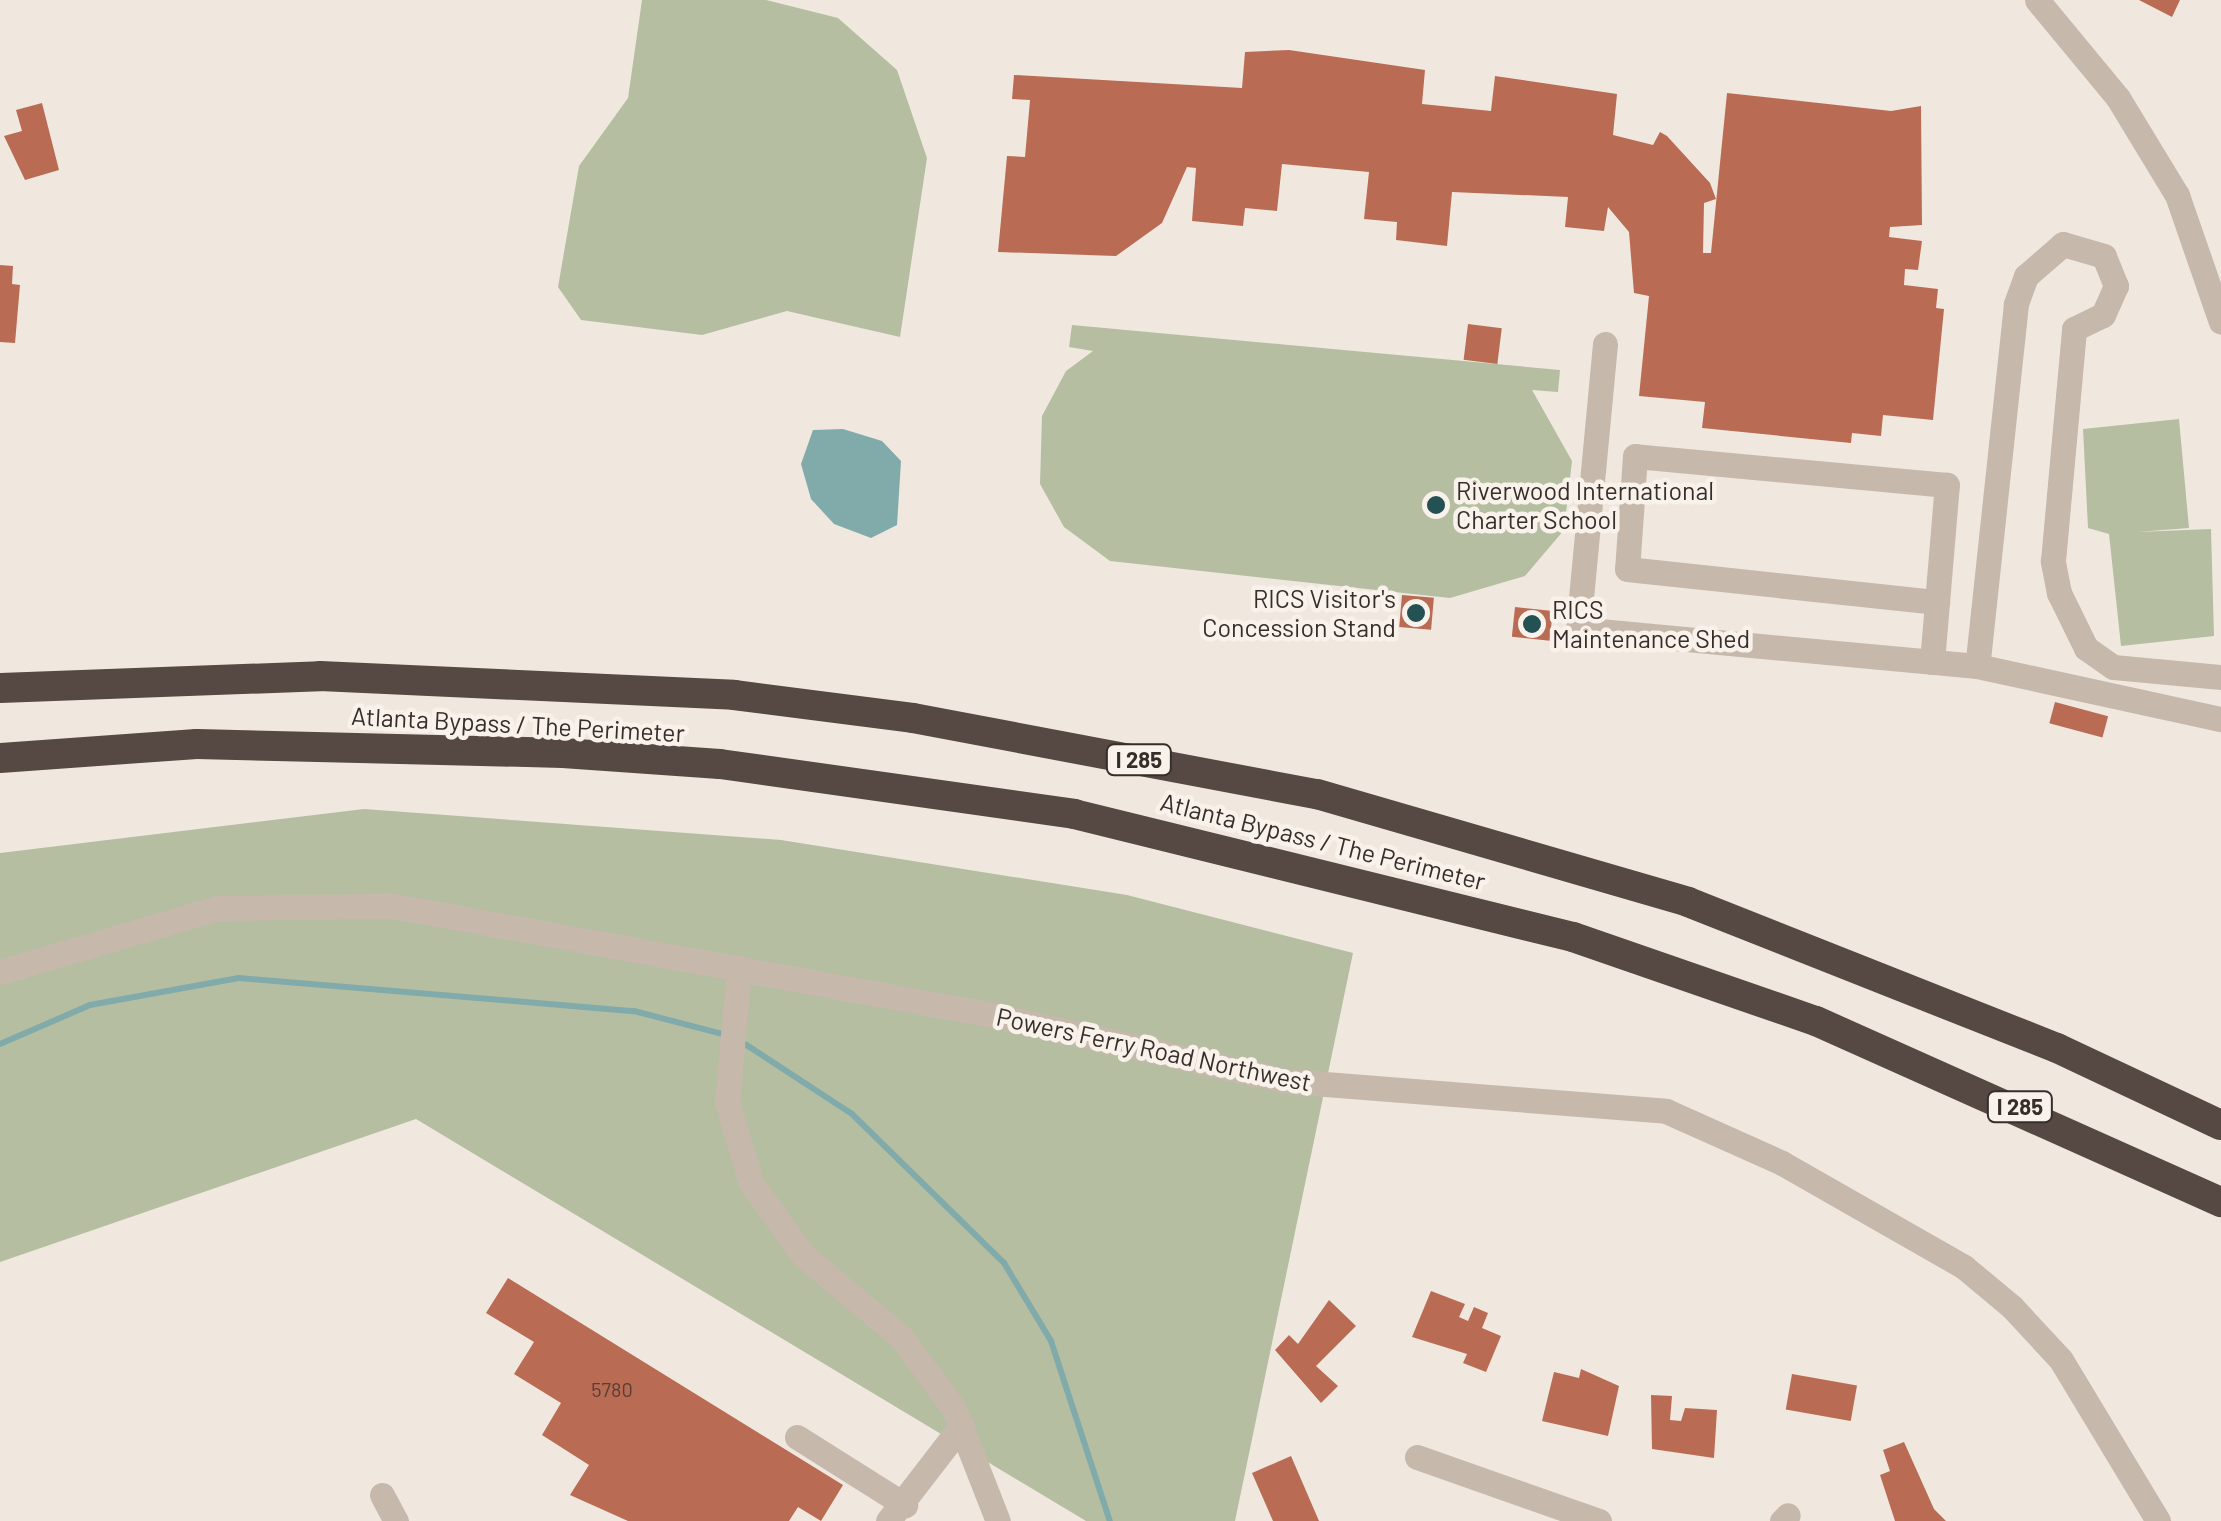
<!DOCTYPE html>
<style>
body{margin:0}
#map{position:relative;width:2221px;height:1521px;overflow:hidden;background:#f0e8df;font-family:Barlow,sans-serif}
div>[style]{position:absolute}
.green>*{inset:0;background:#b5bea1}
.water>*{inset:0;background:#81aaab}
.stream>*{height:6px;margin:-3px;padding:0 3px;transform-origin:3px;border-radius:3px;background:#81aaab}
.building>*{inset:0;background:#ba6b54;transform-origin:0 0}
.minor>*{height:25px;margin:-12.5px;padding:0 12.5px;transform-origin:12.5px;border-radius:12.5px;background:#c7b8ac}
.highway>*{height:30px;margin:-15px;padding:0 15px;transform-origin:15px;border-radius:15px;background:#564842}
.dots>*{width:28px;height:28px;translate:-50% -50%;box-sizing:border-box;border:5px solid #f8f2eb;border-radius:50%}
span{translate:-50% -50%;white-space:nowrap;text-align:center;line-height:1.15;-webkit-text-stroke:9px #f8f2eb;paint-order:stroke}
.number-label{font-size:20px;color:#573d34}
.number-label span{-webkit-text-stroke-width:0}
.shield-label span{padding:2px 8px;background:#f8f2eb;border:2px solid;border-radius:8px;-webkit-text-stroke-width:0}
.shield-label{font-size:22px;color:#362e2a;font-weight:700}
.poi-label{font-size:25px;color:#362e2a}
.left{translate:0 -50%;text-align:left}
.right{translate:-100% -50%;text-align:right}
.street-label{font-size:25px;color:#362e2a}
</style>
<div id="map">
<div class="green">
<div style="clip-path:polygon(642px 0,766px 0,838px 18px,897px 70px,927px 158px,900px 337px,787px 311px,702px 335px,581px 320px,558px 287px,579px 166px,628px 98px)"></div>
<div style="clip-path:polygon(1072px 325px,1560px 370px,1558px 392px,1532px 390px,1572px 461px,1564px 530px,1525px 576px,1450px 598px,1110px 561px,1064px 527px,1040px 484px,1042px 416px,1066px 371px,1093px 351px,1069px 347px)"></div>
<div style="clip-path:polygon(2179px 419px,2189px 528px,2137px 532px,2211px 529px,2214px 636px,2121px 646px,2109px 534px,2088px 528px,2083px 429px)"></div>
<div style="clip-path:polygon(364px 809px,781px 840px,1127px 895px,1353px 953px,1235px 1521px,1086px 1521px,416px 1119px,0 1262px,0 853px)"></div>
</div>
<div class="water">
<div style="clip-path:polygon(843px 429px,882px 441px,901px 461px,897px 525px,871px 538px,834px 524px,811px 499px,801px 464px,813px 430px)"></div>
</div>
<div class="stream">
<div style="left:0;top:1044px;width:98px;rotate:-23.4deg"></div>
<div style="left:90px;top:1005px;width:151px;rotate:-10.3deg"></div>
<div style="left:239px;top:978px;width:396px;rotate:4.8deg"></div>
<div style="left:634px;top:1011px;width:91px;rotate:14.6deg"></div>
<div style="left:745px;top:1044px;width:128px;rotate:33.2deg"></div>
<div style="left:852px;top:1114px;width:213px;rotate:44.4deg"></div>
<div style="left:1004px;top:1263px;width:91px;rotate:58.9deg"></div>
<div style="left:1051px;top:1341px;width:189px;rotate:71.9deg"></div>
</div>
<div class="building">
<div style="clip-path:polygon(2139px 0,2180px 0,2172px 17px)"></div>
<div style="clip-path:polygon(1289px 50px,1425px 70px,1422px 104px,1491px 111px,1495px 76px,1617px 94px,1613px 135px,1653px 145px,1660px 132px,1667px 136px,1710px 183px,1716px 199px,1704px 203px,1703px 253px,1711px 253px,1727px 93px,1891px 111px,1921px 106px,1922px 225px,1890px 227px,1889px 237px,1922px 241px,1918px 270px,1905px 269px,1904px 285px,1938px 289px,1936px 308px,1944px 309px,1933px 420px,1883px 415px,1881px 436px,1852px 433px,1851px 443px,1702px 428px,1705px 402px,1639px 396px,1649px 296px,1634px 293px,1629px 232px,1608px 207px,1604px 231px,1565px 227px,1568px 197px,1452px 192px,1447px 246px,1396px 240px,1397px 222px,1364px 219px,1369px 172px,1282px 164px,1277px 211px,1245px 208px,1243px 226px,1192px 221px,1196px 168px,1187px 167px,1162px 223px,1116px 256px,998px 252px,1007px 156px,1025px 157px,1030px 100px,1012px 99px,1014px 75px,1242px 88px,1245px 52px)"></div>
<div style="clip-path:polygon(42px 103px,59px 170px,25px 180px,4px 136px,22px 131px,16px 110px)"></div>
<div style="clip-path:polygon(0 265px,13px 266px,12px 284px,20px 285px,15px 343px,0 342px)"></div>
<div style="left:1468px;top:324px;width:34px;height:36px;rotate:7deg"></div>
<div style="left:1402px;top:595px;width:32px;height:32px;rotate:5deg"></div>
<div style="left:1515px;top:607px;width:38px;height:30px;rotate:6deg"></div>
<div style="left:2055px;top:702px;width:55px;height:22px;rotate:15deg"></div>
<div style="clip-path:polygon(508px 1278px,843px 1485px,821px 1521px,798px 1507px,789px 1521px,628px 1521px,570px 1495px,589px 1465px,542px 1435px,561px 1403px,514px 1374px,534px 1342px,486px 1313px)"></div>
<div style="clip-path:polygon(1431px 1291px,1465px 1304px,1459px 1317px,1468px 1321px,1474px 1307px,1488px 1313px,1482px 1328px,1501px 1336px,1486px 1372px,1463px 1363px,1467px 1354px,1412px 1337px)"></div>
<div style="clip-path:polygon(1329px 1300px,1356px 1326px,1316px 1366px,1338px 1386px,1321px 1403px,1275px 1350px,1289px 1335px,1298px 1344px)"></div>
<div style="clip-path:polygon(1581px 1369px,1619px 1386px,1608px 1436px,1542px 1421px,1554px 1372px,1579px 1378px)"></div>
<div style="left:1792px;top:1374px;width:66px;height:36px;rotate:10deg"></div>
<div style="clip-path:polygon(1651px 1395px,1672px 1396px,1670px 1420px,1681px 1421px,1685px 1408px,1717px 1410px,1714px 1458px,1652px 1449px)"></div>
<div style="clip-path:polygon(1904px 1442px,1934px 1509px,1946px 1521px,1895px 1521px,1880px 1475px,1890px 1471px,1883px 1450px)"></div>
<div style="clip-path:polygon(1291px 1456px,1319px 1521px,1273px 1521px,1252px 1473px)"></div>
</div>
<div class="minor">
<div style="left:2037px;top:0;width:127px;rotate:50.4deg"></div>
<div style="left:2118px;top:98px;width:114px;rotate:58.7deg"></div>
<div style="left:2177px;top:195px;width:134px;rotate:70.9deg"></div>
<div style="left:1605px;top:344px;width:286px;rotate:95.4deg"></div>
<div style="left:1578px;top:629px;width:401px;rotate:5.3deg"></div>
<div style="left:1932px;top:662px;width:178px;rotate:-85.2deg"></div>
<div style="left:1947px;top:485px;width:313px;rotate:-174.7deg"></div>
<div style="left:1635px;top:456px;width:113px;rotate:94deg"></div>
<div style="left:1627px;top:569px;width:312px;rotate:6.1deg"></div>
<div style="left:2221px;top:677px;width:108px;rotate:-174.7deg"></div>
<div style="left:2113px;top:667px;width:33px;rotate:-145deg"></div>
<div style="left:2086px;top:648px;width:61px;rotate:-116.1deg"></div>
<div style="left:2059px;top:593px;width:33px;rotate:-101deg"></div>
<div style="left:2053px;top:561px;width:233px;rotate:-84.8deg"></div>
<div style="left:2074px;top:329px;width:32px;rotate:-26deg"></div>
<div style="left:2103px;top:315px;width:32px;rotate:-66deg"></div>
<div style="left:2116px;top:286px;width:32px;rotate:-112deg"></div>
<div style="left:2104px;top:256px;width:43px;rotate:-163.7deg"></div>
<div style="left:2063px;top:244px;width:49px;rotate:139.1deg"></div>
<div style="left:2026px;top:276px;width:30px;rotate:110deg"></div>
<div style="left:2016px;top:304px;width:364px;rotate:96.1deg"></div>
<div style="left:1977px;top:666px;width:250px;rotate:12.3deg"></div>
<div style="left:739px;top:968px;width:135px;rotate:95.1deg"></div>
<div style="left:727px;top:1102px;width:84px;rotate:73.5deg"></div>
<div style="left:751px;top:1183px;width:90px;rotate:54deg"></div>
<div style="left:804px;top:1256px;width:126px;rotate:39.9deg"></div>
<div style="left:901px;top:1337px;width:89px;rotate:53.6deg"></div>
<div style="left:954px;top:1409px;width:120px;rotate:68.6deg"></div>
<div style="left:0;top:972px;width:227px;rotate:-16.4deg"></div>
<div style="left:218px;top:908px;width:176px;rotate:-0.7deg"></div>
<div style="left:394px;top:906px;width:614px;rotate:10.32deg"></div>
<div style="left:998px;top:1016px;width:296px;rotate:12.7deg"></div>
<div style="left:1287px;top:1081px;width:380px;rotate:4.5deg"></div>
<div style="left:1666px;top:1111px;width:127px;rotate:24.1deg"></div>
<div style="left:1782px;top:1163px;width:210px;rotate:29.7deg"></div>
<div style="left:1964px;top:1267px;width:62px;rotate:39.8deg"></div>
<div style="left:2012px;top:1307px;width:72px;rotate:47.2deg"></div>
<div style="left:2061px;top:1360px;width:188px;rotate:58.9deg"></div>
<div style="left:797px;top:1437px;width:128px;rotate:32.2deg"></div>
<div style="left:1417px;top:1457px;width:193px;rotate:19.4deg"></div>
<div style="left:382px;top:1495px;width:30px;rotate:62deg"></div>
<div style="left:888px;top:1521px;width:121px;rotate:-52.4deg"></div>
<div style="left:1782px;top:1521px;width:8px;rotate:-45deg"></div>
</div>
<div class="highway">
<div style="left:0;top:688px;width:320px;rotate:-2.1deg"></div>
<div style="left:320px;top:676px;width:414px;rotate:2.6deg"></div>
<div style="left:734px;top:695px;width:180px;rotate:7.3deg"></div>
<div style="left:913px;top:718px;width:411px;rotate:10.7deg"></div>
<div style="left:1317px;top:794px;width:386px;rotate:16.2deg"></div>
<div style="left:1688px;top:902px;width:397px;rotate:21.6deg"></div>
<div style="left:2057px;top:1048px;width:181px;rotate:25.2deg"></div>
<div style="left:0;top:758px;width:197px;rotate:-4.1deg"></div>
<div style="left:197px;top:744px;width:366px;rotate:1.4deg"></div>
<div style="left:563px;top:753px;width:157px;rotate:4deg"></div>
<div style="left:720px;top:764px;width:358px;rotate:8deg"></div>
<div style="left:1074px;top:814px;width:514px;rotate:13.85deg"></div>
<div style="left:1573px;top:937px;width:257px;rotate:19.1deg"></div>
<div style="left:1816px;top:1021px;width:444px;rotate:24.1deg"></div>
</div>
<div class="dots">
<div style="left:1436px;top:505px;background:#245154"></div>
<div style="left:1416px;top:613px;background:#245154"></div>
<div style="left:1532px;top:624px;background:#245154"></div>
</div>
<div class="number-label">
<span style="left:612px;top:1389px">5780</span>
</div>
<div class="shield-label">
<span style="left:1139px;top:760px">I 285</span>
<span style="left:2020px;top:1107px">I 285</span>
</div>
<div class="poi-label">
<span class="left" style="left:1456px;top:505px">Riverwood International<br>Charter School</span>
<span class="right" style="left:1396px;top:613px">RICS Visitor's<br>Concession Stand</span>
<span class="left" style="left:1552px;top:624px">RICS<br>Maintenance Shed</span>
</div>
<div class="street-label">
<span style="left:518px;top:724px;rotate:3deg">Atlanta Bypass / The Perimeter</span>
<span style="left:1323px;top:841px;rotate:14deg">Atlanta Bypass / The Perimeter</span>
<span style="left:1154px;top:1049px;rotate:12deg">Powers Ferry Road Northwest</span>
</div>
</div>
